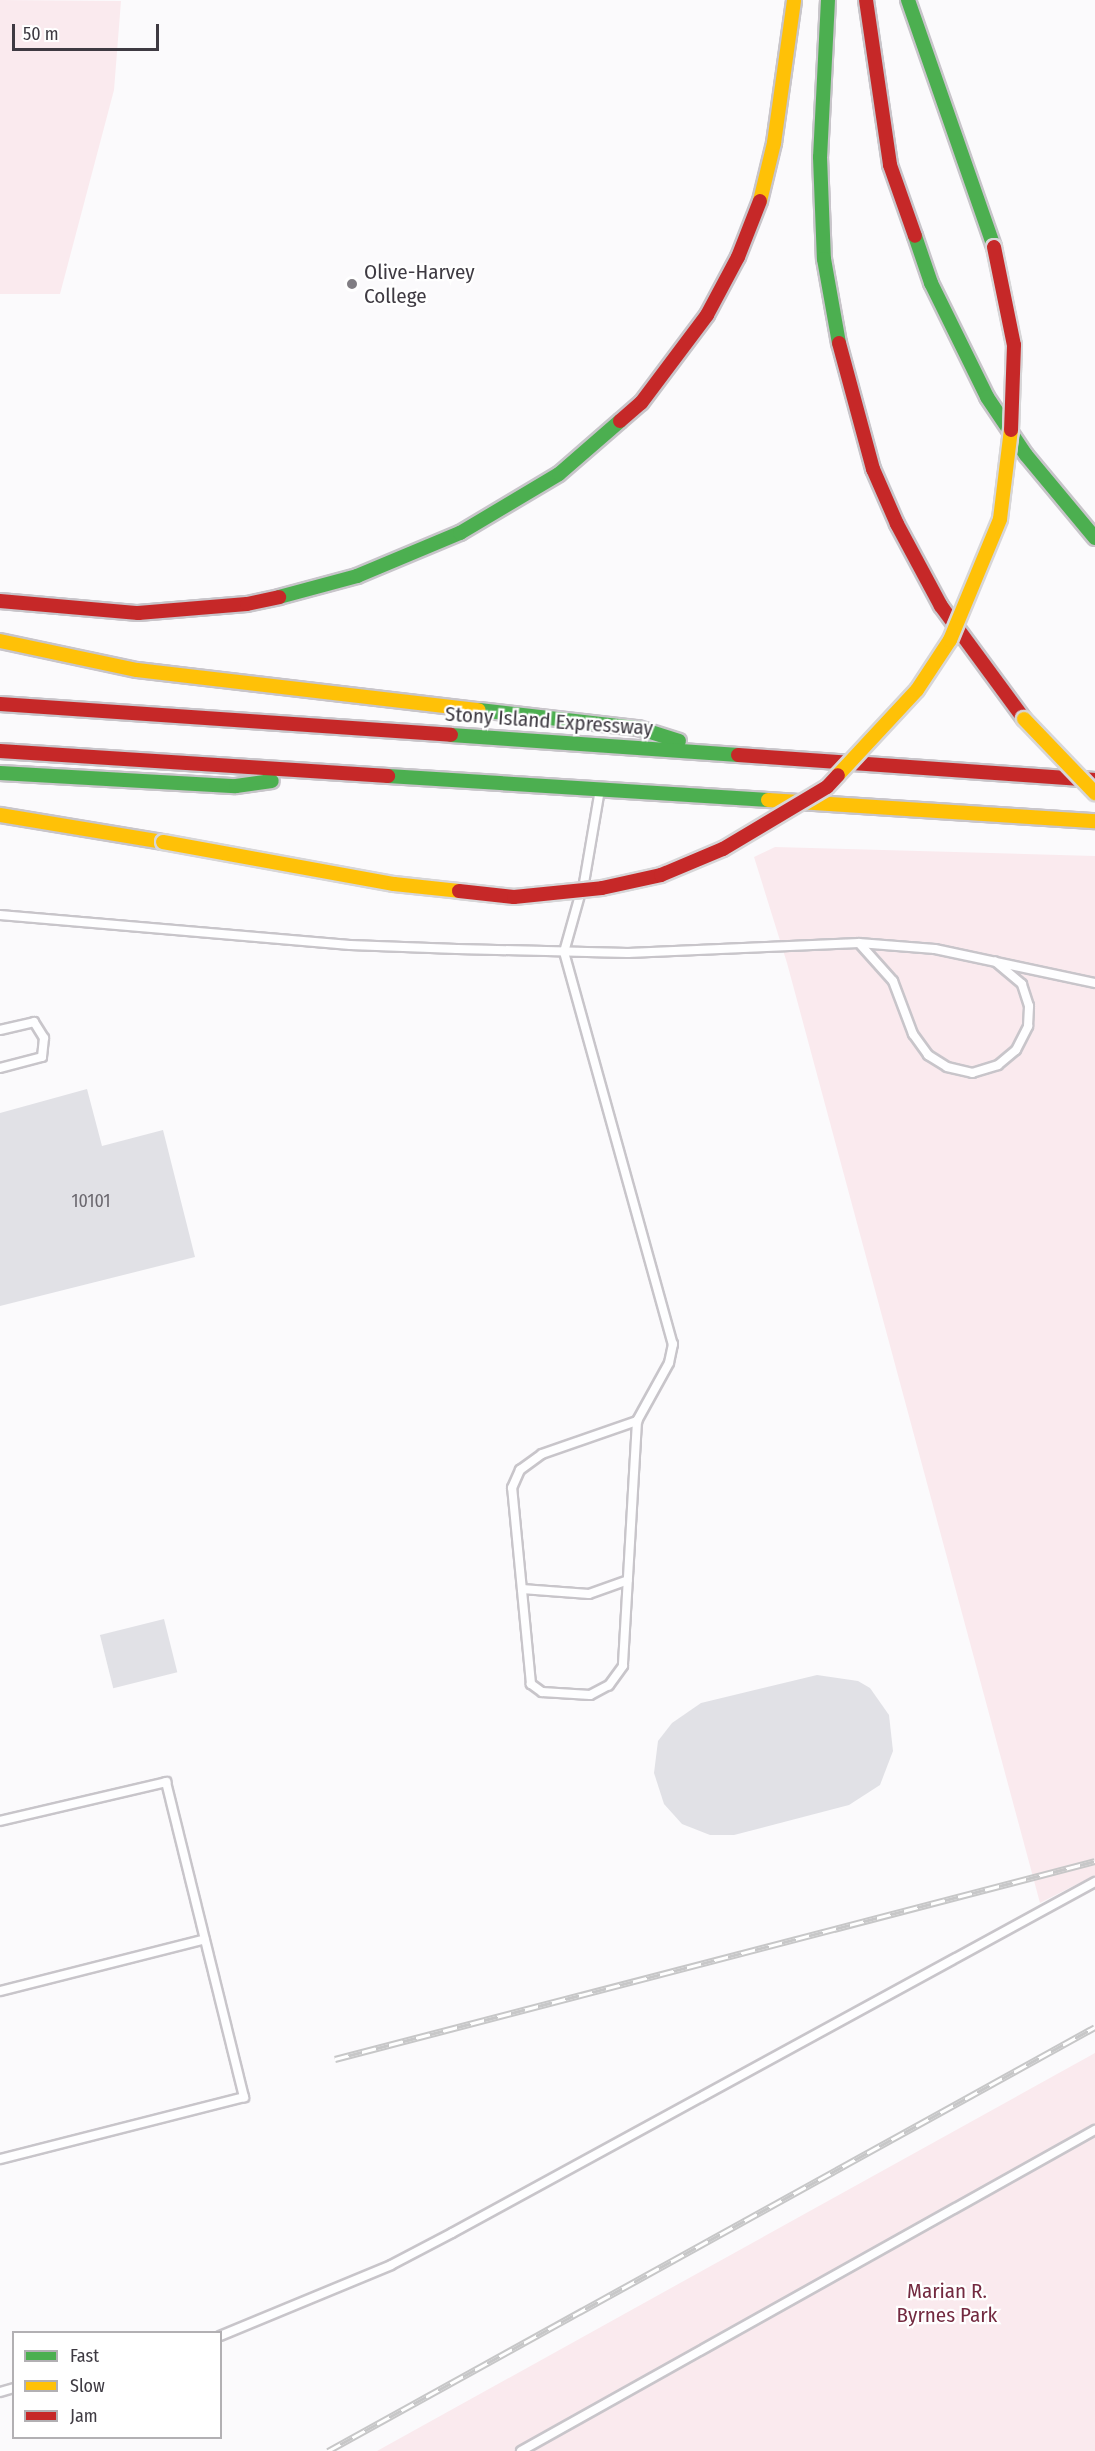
<!DOCTYPE html>
<style>
body{margin:0}
#map{position:relative;width:1095px;height:2451px;overflow:hidden;background:#fbfafc;font-family:"Fira Sans Condensed",sans-serif}
div>[style]{position:absolute}
.green>*{inset:0;background:#faeaee}
.building>*{inset:0;background:#e1e1e6;transform-origin:0 0}
.roads{filter:drop-shadow(2px 0 #c8c5ca) drop-shadow(-2px 0 #c8c5ca) drop-shadow(0 2px #c8c5ca) drop-shadow(0 -2px #c8c5ca)}
.lane>*{height:8px;margin:-4px;padding:0 4px;transform-origin:4px;border-radius:4px;background:#fefeff}
.fast>*{height:14px;margin:-7px;padding:0 7px;transform-origin:7px;border-radius:7px;background:#4caf50}
.slow>*{height:14px;margin:-7px;padding:0 7px;transform-origin:7px;border-radius:7px;background:#ffc107}
.jam>*{height:14px;margin:-7px;padding:0 7px;transform-origin:7px;border-radius:7px;background:#c62828}
.rail>*{height:7px;margin-top:-3.5px;transform-origin:0;background:repeating-linear-gradient(90deg,#fff 0 14px,#c7c7c8 0 28px);box-sizing:border-box;border-block:2px solid #c7c7c8}
.bridges{filter:drop-shadow(2px 0 #d7d6d8) drop-shadow(-2px 0 #d7d6d8) drop-shadow(0 2px #d7d6d8) drop-shadow(0 -2px #d7d6d8)}
.slow-bridge>*{height:14px;margin:-7px;padding:0 7px;transform-origin:7px;border-radius:7px;background:#ffc107}
.jam-bridge>*{height:14px;margin:-7px;padding:0 7px;transform-origin:7px;border-radius:7px;background:#c62828}
.dots>*{width:16px;height:16px;translate:-50% -50%;box-sizing:border-box;border:3px solid #fff;border-radius:50%}
span{translate:-50% -50%;white-space:nowrap;text-align:center;line-height:1.15;-webkit-text-stroke:4.5px #fff;paint-order:stroke}
.number-label{font-size:18px;color:#6a676e}
.number-label span{-webkit-text-stroke-width:0}
.poi-label{font-size:21px;color:#3e3a42}
.left{translate:0 -50%;text-align:left}
.street-label{font-size:21px;color:#3e3a42}
.park-label{font-size:21px;color:#732a40}
.legend{position:absolute;left:12px;top:2331px;width:210px;height:108px;box-sizing:border-box;background:#fff;border:2px solid #b2b0b3;margin:0;padding:8px 10px;list-style:none;font-size:18px;color:#3e3a42}
.legend li{display:flex;align-items:center;gap:12px;height:30px}
.legend b{width:30px;border:2px solid #b2b0b3}
.scale{position:absolute;left:12px;top:24px;width:147px;height:27px;box-sizing:border-box;border:3px solid #3e3a42;border-top:0;padding-left:8px;font-size:18px;line-height:21px;white-space:nowrap;color:#3e3a42;-webkit-text-stroke:4px #fff;paint-order:stroke}
</style>
<div id="map">
<div class="green">
<div style="clip-path:polygon(0 0,121px 1px,114px 90px,60px 294px,0 294px)"></div>
<div style="clip-path:polygon(775px 847px,1095px 856px,1095px 1875px,1040px 1903px,787px 963px,754px 857px)"></div>
<div style="clip-path:polygon(1095px 2053px,1095px 2451px,377px 2451px)"></div>
</div>
<div class="building">
<div style="clip-path:polygon(87px 1089px,102px 1146px,163px 1130px,195px 1257px,0 1306px,0 1113px)"></div>
<div style="left:164px;top:1619px;width:55px;height:66px;rotate:76deg"></div>
<div style="clip-path:polygon(817px 1675px,858px 1681px,870px 1688px,889px 1715px,893px 1751px,880px 1785px,849px 1805px,734px 1835px,710px 1835px,682px 1824px,664px 1804px,654px 1773px,658px 1741px,672px 1723px,701px 1703px)"></div>
</div>
<div class="roads">
<div class="lane">
<div style="left:584px;top:883px;width:89px;rotate:-80.3deg"></div>
<div style="left:580px;top:895px;width:59px;rotate:105.7deg"></div>
<div style="left:564px;top:952px;width:407px;rotate:74.5deg"></div>
<div style="left:673px;top:1344px;width:19px;rotate:102deg"></div>
<div style="left:669px;top:1363px;width:66px;rotate:118.9deg"></div>
<div style="left:637px;top:1421px;width:245px;rotate:93.3deg"></div>
<div style="left:623px;top:1666px;width:24px;rotate:126deg"></div>
<div style="left:609px;top:1685px;width:21px;rotate:152deg"></div>
<div style="left:590px;top:1695px;width:48px;rotate:-176.4deg"></div>
<div style="left:542px;top:1692px;width:14px;rotate:-144deg"></div>
<div style="left:531px;top:1684px;width:197px;rotate:-95.5deg"></div>
<div style="left:512px;top:1488px;width:20px;rotate:-66deg"></div>
<div style="left:520px;top:1470px;width:27px;rotate:-36deg"></div>
<div style="left:542px;top:1454px;width:101px;rotate:-19.2deg"></div>
<div style="left:0;top:915px;width:351px;rotate:4.9deg"></div>
<div style="left:350px;top:945px;width:107px;rotate:2.1deg"></div>
<div style="left:457px;top:949px;width:171px;rotate:1.3deg"></div>
<div style="left:628px;top:953px;width:231px;rotate:-2.5deg"></div>
<div style="left:859px;top:943px;width:76px;rotate:4.5deg"></div>
<div style="left:935px;top:949px;width:164px;rotate:12deg"></div>
<div style="left:859px;top:943px;width:51px;rotate:48.2deg"></div>
<div style="left:893px;top:981px;width:57px;rotate:69.3deg"></div>
<div style="left:913px;top:1034px;width:26px;rotate:54deg"></div>
<div style="left:928px;top:1055px;width:22px;rotate:32deg"></div>
<div style="left:947px;top:1067px;width:26px;rotate:13deg"></div>
<div style="left:972px;top:1073px;width:27px;rotate:-17deg"></div>
<div style="left:998px;top:1065px;width:23px;rotate:-40deg"></div>
<div style="left:1016px;top:1050px;width:27px;rotate:-63deg"></div>
<div style="left:1028px;top:1026px;width:20px;rotate:-87deg"></div>
<div style="left:1029px;top:1006px;width:23px;rotate:-108deg"></div>
<div style="left:1022px;top:984px;width:35px;rotate:-140deg"></div>
<div style="left:0;top:1030px;width:35px;rotate:-13deg"></div>
<div style="left:34px;top:1022px;width:19px;rotate:58deg"></div>
<div style="left:44px;top:1038px;width:19px;rotate:96deg"></div>
<div style="left:42px;top:1057px;width:43px;rotate:165.3deg"></div>
<div style="left:522px;top:1589px;width:67px;rotate:4.3deg"></div>
<div style="left:589px;top:1594px;width:41px;rotate:-19.7deg"></div>
<div style="left:0;top:1821px;width:171px;rotate:-13.2deg"></div>
<div style="left:166px;top:1782px;width:325px;rotate:76.1deg"></div>
<div style="left:244px;top:2097px;width:252px;rotate:165.7deg"></div>
<div style="left:0;top:1991px;width:211px;rotate:-14.2deg"></div>
<div style="left:220px;top:2336px;width:185px;rotate:-22.5deg"></div>
<div style="left:391px;top:2265px;width:69px;rotate:-27.7deg"></div>
<div style="left:452px;top:2233px;width:733px;rotate:-28.63deg"></div>
<div style="left:0;top:2392px;width:15px;rotate:-16deg"></div>
<div style="left:521px;top:2451px;width:658px;rotate:-29.22deg"></div>
</div>
<div class="fast">
<div style="left:828px;top:0;width:157px;rotate:92.9deg"></div>
<div style="left:820px;top:157px;width:102px;rotate:87.8deg"></div>
<div style="left:824px;top:259px;width:85px;rotate:79.9deg"></div>
<div style="left:908px;top:0;width:262px;rotate:70.8deg"></div>
<div style="left:915px;top:236px;width:50px;rotate:71.2deg"></div>
<div style="left:931px;top:283px;width:127px;rotate:63.8deg"></div>
<div style="left:987px;top:397px;width:70px;rotate:56.1deg"></div>
<div style="left:1026px;top:455px;width:108px;rotate:50.3deg"></div>
<div style="left:279px;top:597px;width:81px;rotate:-15.1deg"></div>
<div style="left:357px;top:576px;width:112px;rotate:-22.7deg"></div>
<div style="left:460px;top:533px;width:115px;rotate:-30.8deg"></div>
<div style="left:559px;top:474px;width:81px;rotate:-41deg"></div>
<div style="left:479px;top:710px;width:160px;rotate:6.5deg"></div>
<div style="left:638px;top:728px;width:43px;rotate:17.6deg"></div>
<div style="left:451px;top:735px;width:288px;rotate:4deg"></div>
<div style="left:0;top:773px;width:236px;rotate:3.2deg"></div>
<div style="left:236px;top:786px;width:36px;rotate:-8deg"></div>
<div style="left:388px;top:776px;width:381px;rotate:3.6deg"></div>
</div>
<div class="slow">
<div style="left:760px;top:201px;width:60px;rotate:-76.4deg"></div>
<div style="left:774px;top:143px;width:144px;rotate:-82deg"></div>
<div style="left:0;top:641px;width:140px;rotate:12deg"></div>
<div style="left:137px;top:670px;width:344px;rotate:6.7deg"></div>
<div style="left:768px;top:800px;width:328px;rotate:3.7deg"></div>
<div style="left:0;top:815px;width:165px;rotate:9.4deg"></div>
</div>
<div class="jam">
<div style="left:866px;top:0;width:167px;rotate:81.7deg"></div>
<div style="left:890px;top:165px;width:75px;rotate:70.6deg"></div>
<div style="left:839px;top:343px;width:131px;rotate:74.9deg"></div>
<div style="left:873px;top:469px;width:60px;rotate:66.4deg"></div>
<div style="left:897px;top:524px;width:93px;rotate:61.8deg"></div>
<div style="left:941px;top:606px;width:140px;rotate:53.7deg"></div>
<div style="left:620px;top:421px;width:28px;rotate:-41deg"></div>
<div style="left:641px;top:403px;width:110px;rotate:-53.1deg"></div>
<div style="left:707px;top:315px;width:66px;rotate:-61.9deg"></div>
<div style="left:738px;top:257px;width:60px;rotate:-68.6deg"></div>
<div style="left:0;top:601px;width:139px;rotate:5deg"></div>
<div style="left:138px;top:613px;width:109px;rotate:-4.7deg"></div>
<div style="left:247px;top:604px;width:33px;rotate:-12deg"></div>
<div style="left:0;top:704px;width:452px;rotate:3.9deg"></div>
<div style="left:0;top:751px;width:389px;rotate:3.7deg"></div>
<div style="left:738px;top:755px;width:358px;rotate:4deg"></div>
</div>
</div>
<div class="rail">
<div style="left:335px;top:2059px;width:785px;rotate:-14.6deg"></div>
<div style="left:328px;top:2451px;width:876px;rotate:-28.93deg"></div>
</div>
<div class="bridges">
<div class="slow-bridge">
<div style="left:1024px;top:719px;width:103px;rotate:46.2deg"></div>
<div style="left:838px;top:775px;width:116px;rotate:-47.1deg"></div>
<div style="left:917px;top:690px;width:60px;rotate:-56.6deg"></div>
<div style="left:950px;top:640px;width:131px;rotate:-67.5deg"></div>
<div style="left:1000px;top:519px;width:90px;rotate:-83deg"></div>
<div style="left:163px;top:842px;width:235px;rotate:10.3deg"></div>
<div style="left:394px;top:884px;width:65px;rotate:6.1deg"></div>
</div>
<div class="jam-bridge">
<div style="left:994px;top:247px;width:100px;rotate:78.5deg"></div>
<div style="left:1014px;top:345px;width:85px;rotate:92deg"></div>
<div style="left:459px;top:891px;width:55px;rotate:6.2deg"></div>
<div style="left:514px;top:897px;width:88px;rotate:-5.8deg"></div>
<div style="left:602px;top:888px;width:60px;rotate:-12.4deg"></div>
<div style="left:661px;top:875px;width:67px;rotate:-22.8deg"></div>
<div style="left:723px;top:849px;width:121px;rotate:-30.8deg"></div>
<div style="left:827px;top:787px;width:16px;rotate:-47deg"></div>
</div>
</div>
<div class="dots">
<div style="left:352px;top:284px;background:#807d83"></div>
</div>
<div class="number-label">
<span style="left:91px;top:1201px">10101</span>
</div>
<div class="poi-label">
<span class="left" style="left:364px;top:284px">Olive-Harvey<br>College</span>
</div>
<div class="street-label">
<span style="left:549px;top:721px;rotate:4deg">Stony Island Expressway</span>
</div>
<div class="park-label">
<span style="left:947px;top:2303px">Marian R.<br>Byrnes Park</span>
</div>
<ul class="legend">
<li><b style="height:8px;background:#4caf50"></b>Fast</li>
<li><b style="height:8px;background:#ffc107"></b>Slow</li>
<li><b style="height:8px;background:#c62828"></b>Jam</li>
</ul>
<div class="scale">50 m</div>
</div>
